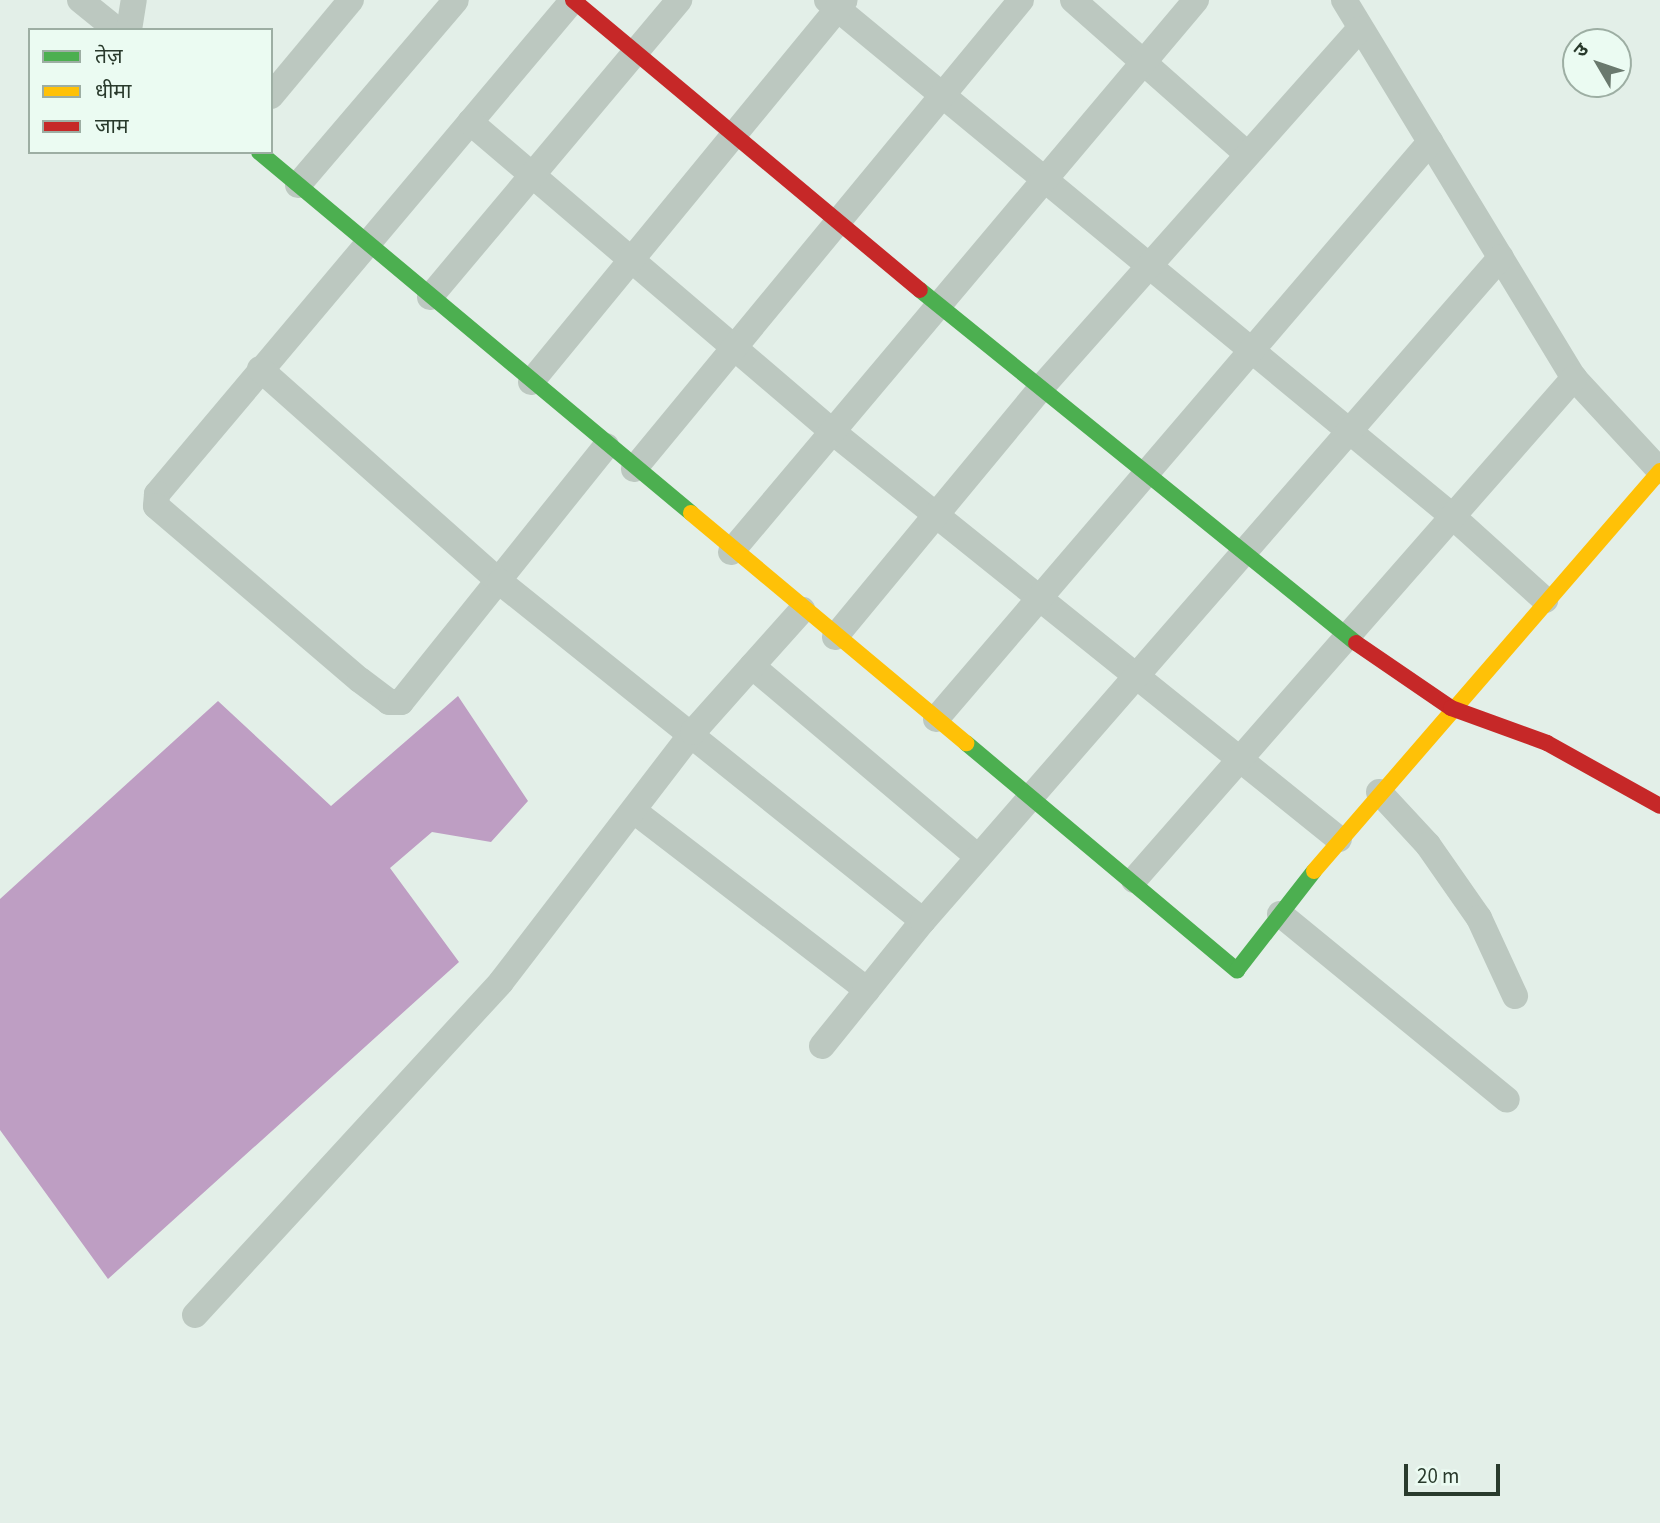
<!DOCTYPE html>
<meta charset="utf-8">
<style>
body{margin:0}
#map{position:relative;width:1660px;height:1523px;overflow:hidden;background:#e3efe8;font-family:"Source Sans 3","Noto Sans Devanagari",sans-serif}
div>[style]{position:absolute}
.water>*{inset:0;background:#be9ec3}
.street>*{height:26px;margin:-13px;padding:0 13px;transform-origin:13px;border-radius:13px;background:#bcc8c0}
.fast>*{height:16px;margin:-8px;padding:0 8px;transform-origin:8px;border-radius:8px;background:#4caf50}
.slow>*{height:16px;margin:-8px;padding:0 8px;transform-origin:8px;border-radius:8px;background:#ffc107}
.jam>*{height:16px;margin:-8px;padding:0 8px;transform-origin:8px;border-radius:8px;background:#c62828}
span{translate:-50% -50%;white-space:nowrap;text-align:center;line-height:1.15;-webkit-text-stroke:5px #ebfbf2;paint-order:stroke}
.legend{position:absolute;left:28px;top:28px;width:245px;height:126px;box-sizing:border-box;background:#ebfbf2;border:2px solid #9daea3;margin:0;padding:9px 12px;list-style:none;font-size:21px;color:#293a2c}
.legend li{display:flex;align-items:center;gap:14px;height:35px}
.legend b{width:35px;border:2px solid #9daea3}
.north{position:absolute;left:1562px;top:28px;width:70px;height:70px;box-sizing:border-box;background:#ebfbf2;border:2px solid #9daea3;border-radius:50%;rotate:309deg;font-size:19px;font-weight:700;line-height:28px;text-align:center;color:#293a2c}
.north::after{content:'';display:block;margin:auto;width:24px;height:32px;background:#6a796e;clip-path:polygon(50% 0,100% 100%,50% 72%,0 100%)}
.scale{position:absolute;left:1404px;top:1464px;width:96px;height:32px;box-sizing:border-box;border:4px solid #293a2c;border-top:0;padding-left:9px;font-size:21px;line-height:24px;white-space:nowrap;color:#293a2c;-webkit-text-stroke:5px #ebfbf2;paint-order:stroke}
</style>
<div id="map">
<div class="water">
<div style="clip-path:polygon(458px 696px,528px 801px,491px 842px,432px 832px,390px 868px,459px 962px,108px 1279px,0 1130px,0 899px,218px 701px,331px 806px)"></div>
</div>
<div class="street">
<div style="left:80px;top:0;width:48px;rotate:39deg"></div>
<div style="left:573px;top:0;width:646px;rotate:130.1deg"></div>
<div style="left:157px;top:494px;width:12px;rotate:95deg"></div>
<div style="left:156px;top:506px;width:268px;rotate:40.5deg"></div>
<div style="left:360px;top:680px;width:36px;rotate:37deg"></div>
<div style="left:389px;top:702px;width:12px"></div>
<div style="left:401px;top:702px;width:328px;rotate:-51.3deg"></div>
<div style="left:827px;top:0;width:809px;rotate:39.53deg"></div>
<div style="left:1451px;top:515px;width:127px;rotate:42.1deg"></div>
<div style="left:1073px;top:0;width:232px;rotate:41.5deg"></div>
<div style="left:1344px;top:0;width:442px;rotate:58.7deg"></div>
<div style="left:1574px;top:378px;width:127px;rotate:47.2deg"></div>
<div style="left:129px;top:30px;width:30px;rotate:-81deg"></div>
<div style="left:271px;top:96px;width:125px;rotate:-50.2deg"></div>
<div style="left:470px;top:122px;width:479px;rotate:40.5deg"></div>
<div style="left:834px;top:433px;width:648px;rotate:38.8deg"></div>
<div style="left:298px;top:185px;width:243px;rotate:-49.5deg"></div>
<div style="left:430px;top:297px;width:388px;rotate:-50deg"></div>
<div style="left:260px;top:369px;width:321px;rotate:41.6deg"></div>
<div style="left:500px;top:582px;width:542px;rotate:38.71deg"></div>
<div style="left:531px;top:382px;width:494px;rotate:-50.6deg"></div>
<div style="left:634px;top:469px;width:608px;rotate:-50.47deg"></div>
<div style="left:731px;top:552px;width:722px;rotate:-49.89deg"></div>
<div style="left:835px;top:637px;width:320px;rotate:-50.4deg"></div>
<div style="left:1039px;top:390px;width:482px;rotate:-48.4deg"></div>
<div style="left:752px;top:666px;width:296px;rotate:40.2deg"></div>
<div style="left:936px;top:719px;width:760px;rotate:-49.43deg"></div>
<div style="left:1379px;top:792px;width:72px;rotate:47.2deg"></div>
<div style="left:1428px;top:845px;width:89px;rotate:55.1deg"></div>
<div style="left:1479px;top:918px;width:86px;rotate:65.2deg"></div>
<div style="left:634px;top:811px;width:294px;rotate:37.5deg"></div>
<div style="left:1134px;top:880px;width:668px;rotate:-48.77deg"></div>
<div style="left:1280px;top:914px;width:293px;rotate:39.3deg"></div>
<div style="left:822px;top:1046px;width:161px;rotate:-51.1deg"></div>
<div style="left:923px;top:921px;width:880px;rotate:-48.96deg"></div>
<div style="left:195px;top:1315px;width:452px;rotate:-47.4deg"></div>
<div style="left:501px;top:982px;width:315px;rotate:-52.5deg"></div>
<div style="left:693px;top:732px;width:164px;rotate:-48.2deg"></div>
</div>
<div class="fast">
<div style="left:259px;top:152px;width:563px;rotate:39.88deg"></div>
<div style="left:920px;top:290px;width:561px;rotate:38.99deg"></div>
<div style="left:966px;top:743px;width:354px;rotate:40deg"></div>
<div style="left:1237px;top:970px;width:125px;rotate:-52.1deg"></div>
</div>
<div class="slow">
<div style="left:691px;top:513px;width:359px;rotate:39.9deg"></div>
<div style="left:1314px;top:871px;width:529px;rotate:-49.14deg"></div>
</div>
<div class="jam">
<div style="left:573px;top:0;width:452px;rotate:39.9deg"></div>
<div style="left:1356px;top:643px;width:115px;rotate:34.4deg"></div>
<div style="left:1451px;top:708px;width:102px;rotate:20deg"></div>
<div style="left:1547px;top:743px;width:129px;rotate:29.1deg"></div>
</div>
<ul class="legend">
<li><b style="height:9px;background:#4caf50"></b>तेज़</li>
<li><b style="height:9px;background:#ffc107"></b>धीमा</li>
<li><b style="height:9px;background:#c62828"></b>जाम</li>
</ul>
<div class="north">उ</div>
<div class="scale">20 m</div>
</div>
